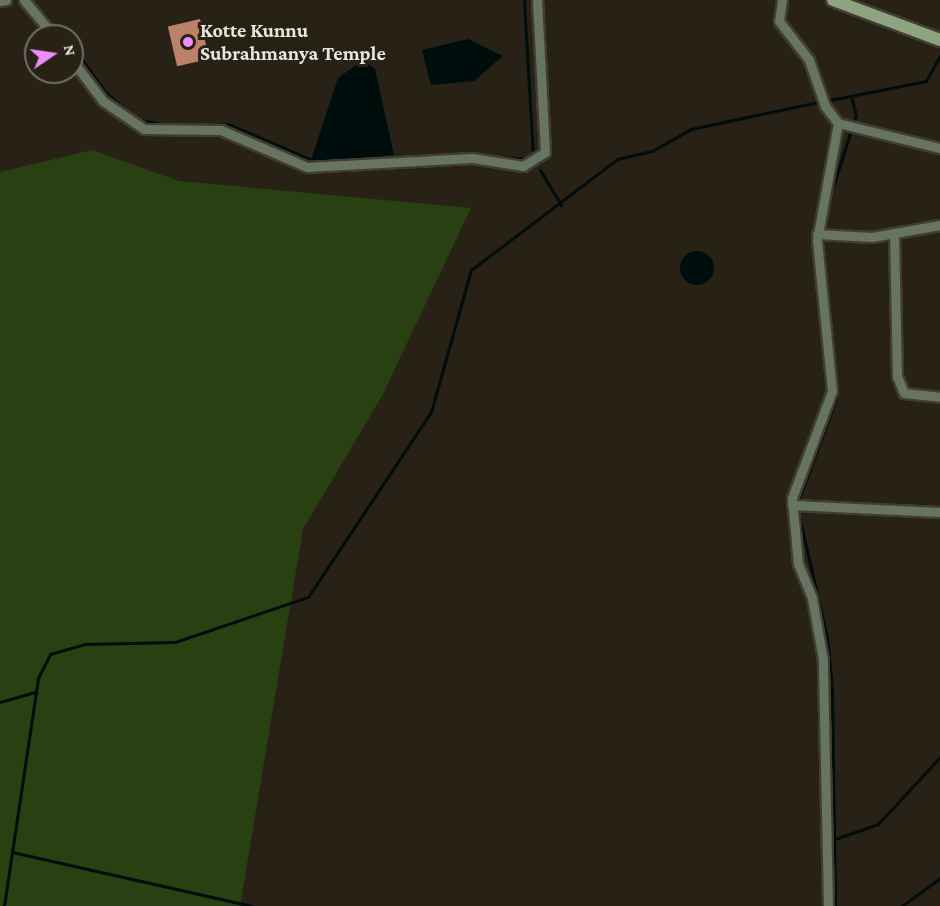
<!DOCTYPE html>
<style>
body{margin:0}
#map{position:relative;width:940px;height:906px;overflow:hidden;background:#272116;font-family:"Crimson Pro",serif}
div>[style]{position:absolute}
.green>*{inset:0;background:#294012}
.water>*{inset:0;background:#000d0d}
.round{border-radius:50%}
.stream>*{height:3px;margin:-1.5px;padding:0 1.5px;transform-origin:1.5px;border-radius:1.5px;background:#000d0d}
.building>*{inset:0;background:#bc8269;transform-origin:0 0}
.roads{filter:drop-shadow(2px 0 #423d32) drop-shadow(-2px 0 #423d32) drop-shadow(0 2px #423d32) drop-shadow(0 -2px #423d32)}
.street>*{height:9px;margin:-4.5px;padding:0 4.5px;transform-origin:4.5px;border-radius:4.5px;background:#67745f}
.secondary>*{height:12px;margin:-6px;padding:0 6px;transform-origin:6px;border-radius:6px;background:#8ea481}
.dots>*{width:16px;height:16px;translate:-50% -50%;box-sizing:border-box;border:3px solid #272116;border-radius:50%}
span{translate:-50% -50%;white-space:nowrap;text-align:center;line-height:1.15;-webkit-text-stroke:6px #272116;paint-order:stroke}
.poi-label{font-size:20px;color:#e9e6de;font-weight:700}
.left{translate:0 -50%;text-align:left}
.north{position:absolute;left:24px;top:24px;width:60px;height:60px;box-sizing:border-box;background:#272116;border:2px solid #757066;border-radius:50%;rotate:77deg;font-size:16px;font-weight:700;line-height:24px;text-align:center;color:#e9e6de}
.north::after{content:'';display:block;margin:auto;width:21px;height:27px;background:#ee8cf8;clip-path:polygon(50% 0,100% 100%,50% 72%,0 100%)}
</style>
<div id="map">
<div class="green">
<div style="clip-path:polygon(92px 150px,179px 181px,471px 208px,382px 396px,303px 529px,240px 906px,0 906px,0 172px)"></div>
</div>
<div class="water">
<div style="clip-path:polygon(468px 39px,503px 56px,474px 81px,431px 85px,422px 50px)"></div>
<div style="clip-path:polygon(363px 60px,375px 69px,394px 155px,310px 163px,338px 78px)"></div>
<div class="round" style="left:680px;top:251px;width:34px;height:34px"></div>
</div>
<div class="stream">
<div style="left:31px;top:0;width:48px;rotate:48.4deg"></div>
<div style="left:524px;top:0;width:157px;rotate:86.7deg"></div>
<div style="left:72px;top:46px;width:58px;rotate:54.1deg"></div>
<div style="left:106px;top:93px;width:40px;rotate:40deg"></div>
<div style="left:137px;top:119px;width:29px;rotate:12deg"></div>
<div style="left:830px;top:100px;width:98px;rotate:-11.2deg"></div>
<div style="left:926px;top:81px;width:29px;rotate:-61deg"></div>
<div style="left:212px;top:126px;width:16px;rotate:-7deg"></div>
<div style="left:228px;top:124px;width:94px;rotate:23.3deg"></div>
<div style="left:488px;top:156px;width:41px;rotate:4.2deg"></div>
<div style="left:540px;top:170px;width:41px;rotate:59deg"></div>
<div style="left:822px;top:247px;width:45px;rotate:-82.4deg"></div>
<div style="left:828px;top:202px;width:91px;rotate:-72.2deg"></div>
<div style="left:856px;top:115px;width:20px;rotate:-105deg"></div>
<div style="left:826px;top:289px;width:110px;rotate:84.8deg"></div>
<div style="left:836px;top:399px;width:103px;rotate:110.4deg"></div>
<div style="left:800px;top:496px;width:20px;rotate:93deg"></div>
<div style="left:799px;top:516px;width:124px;rotate:77deg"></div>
<div style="left:827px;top:637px;width:53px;rotate:84.6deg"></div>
<div style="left:832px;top:690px;width:216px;rotate:89.2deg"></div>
<div style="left:0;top:702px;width:37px;rotate:-16deg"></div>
<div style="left:835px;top:839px;width:46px;rotate:-19.2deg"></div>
<div style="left:878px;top:824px;width:91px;rotate:-47.2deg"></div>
<div style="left:12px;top:852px;width:246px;rotate:12.7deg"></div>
<div style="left:4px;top:906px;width:231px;rotate:-81.5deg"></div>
<div style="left:38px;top:678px;width:27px;rotate:-63deg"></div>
<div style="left:50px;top:654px;width:36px;rotate:-16deg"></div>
<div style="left:85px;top:644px;width:90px;rotate:-1.3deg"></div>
<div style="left:175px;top:642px;width:140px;rotate:-18.7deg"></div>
<div style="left:308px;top:597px;width:222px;rotate:-56.4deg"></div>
<div style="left:431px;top:412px;width:148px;rotate:-74.3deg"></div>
<div style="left:471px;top:270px;width:183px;rotate:-37.2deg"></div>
<div style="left:617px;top:159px;width:36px;rotate:-13deg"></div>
<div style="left:652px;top:151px;width:45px;rotate:-29.4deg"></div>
<div style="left:691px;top:129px;width:130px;rotate:-12deg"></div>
<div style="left:902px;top:906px;width:47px;rotate:-36.4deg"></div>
</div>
<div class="building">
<div style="left:200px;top:19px;width:41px;height:33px;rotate:77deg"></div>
</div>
<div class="roads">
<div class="street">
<div style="left:24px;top:0;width:47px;rotate:50.2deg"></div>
<div style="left:782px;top:0;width:21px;rotate:98deg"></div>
<div style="left:779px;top:21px;width:49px;rotate:52.4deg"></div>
<div style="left:809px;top:60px;width:49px;rotate:70.8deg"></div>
<div style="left:825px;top:106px;width:21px;rotate:53deg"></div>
<div style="left:838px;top:123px;width:105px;rotate:13.8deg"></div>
<div style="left:0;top:1px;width:6px;rotate:-9deg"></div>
<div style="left:72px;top:60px;width:51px;rotate:52.9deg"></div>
<div style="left:103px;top:101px;width:50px;rotate:34.3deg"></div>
<div style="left:144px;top:129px;width:77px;rotate:0.7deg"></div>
<div style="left:221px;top:130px;width:94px;rotate:23.3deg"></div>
<div style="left:307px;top:167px;width:165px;rotate:-3.1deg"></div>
<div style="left:472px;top:158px;width:52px;rotate:8.9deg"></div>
<div style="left:523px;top:166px;width:26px;rotate:-32deg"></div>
<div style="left:545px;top:152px;width:152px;rotate:-93deg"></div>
<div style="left:894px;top:233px;width:143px;rotate:88.8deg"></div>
<div style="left:897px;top:376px;width:18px;rotate:68deg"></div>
<div style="left:904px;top:393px;width:36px;rotate:6deg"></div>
<div style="left:817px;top:234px;width:55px;rotate:3.1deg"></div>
<div style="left:872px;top:237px;width:69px;rotate:-10deg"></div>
<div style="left:792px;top:505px;width:148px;rotate:2.7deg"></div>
<div style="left:828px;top:906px;width:246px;rotate:-91.2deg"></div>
<div style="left:823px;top:660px;width:63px;rotate:-100.1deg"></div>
<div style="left:812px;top:598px;width:37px;rotate:-112deg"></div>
<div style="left:798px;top:564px;width:66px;rotate:-95.2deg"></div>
<div style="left:792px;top:498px;width:114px;rotate:-69.5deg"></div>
<div style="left:832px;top:391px;width:152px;rotate:-95.7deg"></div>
<div style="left:817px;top:240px;width:119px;rotate:-79.8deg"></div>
</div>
<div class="secondary">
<div style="left:833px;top:0;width:114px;rotate:20.5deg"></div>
</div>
</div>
<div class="dots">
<div style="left:188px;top:42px;background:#ee8cf8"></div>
</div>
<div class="poi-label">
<span class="left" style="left:200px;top:42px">Kotte Kunnu<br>Subrahmanya Temple</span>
</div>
<div class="north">N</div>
</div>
